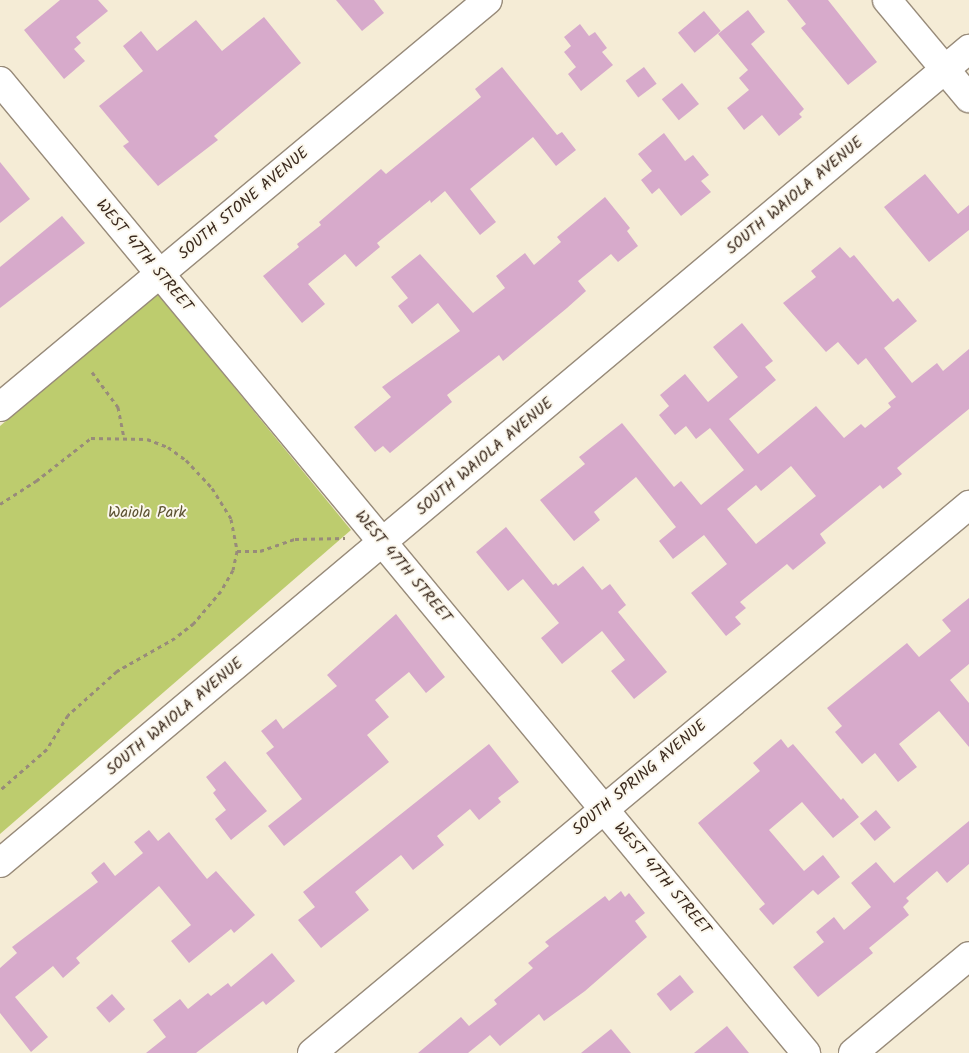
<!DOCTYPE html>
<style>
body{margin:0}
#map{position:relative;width:969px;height:1053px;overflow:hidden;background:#f5ecd6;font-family:Kalam,sans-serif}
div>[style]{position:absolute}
.green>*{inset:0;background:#bdcc6e}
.building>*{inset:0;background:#d7aacb;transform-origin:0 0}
.path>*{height:3px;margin-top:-1.5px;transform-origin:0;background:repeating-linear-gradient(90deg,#988b7a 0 4px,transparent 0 8px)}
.roads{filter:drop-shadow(1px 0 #988b7a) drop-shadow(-1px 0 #988b7a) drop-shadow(0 1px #988b7a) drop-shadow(0 -1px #988b7a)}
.minor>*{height:28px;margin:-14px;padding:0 14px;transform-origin:14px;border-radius:14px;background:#fff}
.major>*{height:28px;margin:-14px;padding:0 14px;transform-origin:14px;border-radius:14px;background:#fff}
span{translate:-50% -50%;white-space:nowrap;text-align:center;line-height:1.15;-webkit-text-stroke:4px #fbf7ec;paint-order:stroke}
.street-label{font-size:16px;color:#3b2a1e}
.park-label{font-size:16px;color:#5c5232}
</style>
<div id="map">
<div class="green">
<div style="clip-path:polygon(158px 294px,351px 530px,0 834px,0 426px)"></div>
</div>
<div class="building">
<div style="clip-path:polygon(60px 0,98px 0,108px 11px,76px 37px,81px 43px,74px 49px,85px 61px,64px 79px,24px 30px)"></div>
<div style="clip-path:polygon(336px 0,374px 0,384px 13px,362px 31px)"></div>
<div style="clip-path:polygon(787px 0,828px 0,877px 62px,848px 85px,801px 28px,806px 24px)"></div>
<div style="clip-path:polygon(748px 10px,765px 32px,751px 44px,804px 109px,799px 114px,802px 117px,779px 136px,762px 115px,744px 130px,727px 108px,749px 90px,739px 78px,748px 70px,718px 34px)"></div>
<div style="left:704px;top:11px;width:26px;height:34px;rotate:50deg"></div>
<div style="clip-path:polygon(264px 17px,301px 63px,214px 136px,218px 140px,158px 186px,123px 146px,129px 142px,99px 106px,143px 71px,123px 46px,141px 31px,157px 51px,196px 20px,222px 51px)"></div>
<div style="clip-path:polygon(580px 24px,589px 36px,595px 32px,607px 48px,602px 52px,613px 65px,581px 91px,568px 74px,576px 67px,564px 52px,571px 46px,564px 37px)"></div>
<div style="clip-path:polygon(502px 67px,557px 135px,562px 132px,576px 150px,556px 166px,533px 137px,470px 189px,496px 222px,480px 235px,445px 191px,431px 203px,430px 200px,377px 243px,380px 247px,356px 267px,345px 254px,308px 284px,325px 304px,302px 323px,263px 276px,299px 247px,297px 244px,321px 225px,319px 222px,381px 169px,386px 174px,481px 97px,475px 89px)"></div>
<div style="left:644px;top:67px;width:21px;height:23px;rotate:53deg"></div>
<div style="left:682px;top:83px;width:27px;height:26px;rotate:51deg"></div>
<div style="clip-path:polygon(664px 133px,685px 161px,693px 155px,709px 175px,701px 181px,711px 192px,681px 216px,659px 188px,652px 194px,641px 180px,652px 171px,638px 154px)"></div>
<div style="clip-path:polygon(0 162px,30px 199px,0 223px)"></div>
<div style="clip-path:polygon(925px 174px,958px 214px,969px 205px,969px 230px,929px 262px,884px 207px)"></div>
<div style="clip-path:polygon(605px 197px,630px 228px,627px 231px,638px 246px,618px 262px,611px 254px,578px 281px,586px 291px,567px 308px,503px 361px,499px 355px,447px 395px,452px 402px,390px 453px,383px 446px,375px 452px,354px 427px,391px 397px,382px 387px,460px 331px,438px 303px,412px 324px,398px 306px,408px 298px,391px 277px,420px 254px,473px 313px,505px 288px,496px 276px,525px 253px,534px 265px,561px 242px,557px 237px)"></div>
<div style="clip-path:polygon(62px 216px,85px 243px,0 308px,0 267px)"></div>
<div style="clip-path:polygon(evenodd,840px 247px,850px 258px,854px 255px,893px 302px,898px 298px,917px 321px,884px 348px,912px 383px,937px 363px,943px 371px,969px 349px,969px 409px,897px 468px,902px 474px,883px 489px,880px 485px,820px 534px,826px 543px,793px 570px,787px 564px,740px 602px,746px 608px,735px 617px,741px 624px,726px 636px,691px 593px,727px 564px,704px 535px,673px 559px,659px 541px,676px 527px,636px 477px,594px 512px,600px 520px,574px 541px,540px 500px,585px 464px,579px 457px,622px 423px,674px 487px,681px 481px,701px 505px,744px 470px,710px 428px,696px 439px,686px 426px,675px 435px,659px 415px,669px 406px,660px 395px,685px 374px,708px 402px,738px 377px,713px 347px,742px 323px,773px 361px,765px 367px,776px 380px,729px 419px,758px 454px,816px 406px,844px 438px,861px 424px,865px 428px,891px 407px,888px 403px,896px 397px,866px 358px,858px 365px,838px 342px,826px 352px,783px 303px,816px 277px,811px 271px,840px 247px,791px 466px,816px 496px,756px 544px,727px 509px,756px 485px,761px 491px,791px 466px)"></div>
<div style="clip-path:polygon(506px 527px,553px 585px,556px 583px,558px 586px,583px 566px,602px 590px,610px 584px,626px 605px,618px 612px,667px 672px,634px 699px,611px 671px,625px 660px,602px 631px,562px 664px,541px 638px,559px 623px,523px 579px,508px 591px,476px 552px)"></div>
<div style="clip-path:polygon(969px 598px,969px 664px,950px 680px,969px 703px,969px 747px,939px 711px,899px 744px,917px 767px,898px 782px,875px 753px,862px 764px,835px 732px,842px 726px,827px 708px,907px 643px,919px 657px,951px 631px,942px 620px)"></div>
<div style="clip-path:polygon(396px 614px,445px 677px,426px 693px,409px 672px,375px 700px,389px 717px,367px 735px,389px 762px,284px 846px,268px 826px,302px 799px,266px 753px,274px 747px,261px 731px,276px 719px,283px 729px,337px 686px,327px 675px)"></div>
<div style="clip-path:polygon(781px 739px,788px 748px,793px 744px,841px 800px,843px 798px,859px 817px,833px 838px,802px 802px,769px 830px,804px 871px,823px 855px,840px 877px,818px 895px,813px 890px,773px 925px,759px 909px,765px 904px,698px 823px,760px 771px,753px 763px)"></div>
<div style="clip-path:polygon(489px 744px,519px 782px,498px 798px,501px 802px,479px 820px,470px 809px,437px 836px,444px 845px,413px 870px,401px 855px,355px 892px,369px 910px,321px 948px,298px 920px,315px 907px,303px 892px)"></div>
<div style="clip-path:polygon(225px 761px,267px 811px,231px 840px,215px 819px,226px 810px,213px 793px,216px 790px,206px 777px)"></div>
<div style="left:876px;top:810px;width:23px;height:21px;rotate:50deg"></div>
<div style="clip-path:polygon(969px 821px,969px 864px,947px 883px,937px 871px,906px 898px,909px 901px,903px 907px,909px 915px,869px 948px,873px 953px,818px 997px,793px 967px,824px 942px,816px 932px,834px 917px,844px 930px,871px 907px,851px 883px,876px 862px,894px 883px)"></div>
<div style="clip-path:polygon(149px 830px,158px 841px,169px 832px,207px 879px,216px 871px,255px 915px,234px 933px,231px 929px,189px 963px,171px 941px,191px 925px,159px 886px,76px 958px,80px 963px,63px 978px,53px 966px,15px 997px,48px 1037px,31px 1052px,0 1013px,0 968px,17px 953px,12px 947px,98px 882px,91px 873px,104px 862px,115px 876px,143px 853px,134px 842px)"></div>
<div style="clip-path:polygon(621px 891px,625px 897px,629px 893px,645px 913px,635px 921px,647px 937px,585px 991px,544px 1021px,539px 1014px,500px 1046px,490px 1035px,468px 1053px,418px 1053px,461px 1017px,469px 1026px,497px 1004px,494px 1000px,533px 968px,528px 963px,549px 946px,545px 942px,605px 896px,609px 901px)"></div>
<div style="clip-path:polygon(272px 953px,295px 981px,266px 1005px,263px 1001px,196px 1053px,146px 1053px,166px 1037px,153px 1020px,180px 999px,188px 1009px,208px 993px,211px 996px,228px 983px,231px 987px)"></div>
<div style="left:680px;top:975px;width:22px;height:30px;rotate:51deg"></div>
<div style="left:112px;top:994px;width:20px;height:21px;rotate:49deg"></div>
<div style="clip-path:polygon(727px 1026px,749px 1053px,694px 1053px)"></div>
<div style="clip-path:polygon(611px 1029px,631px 1053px,581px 1053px)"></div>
</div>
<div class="path">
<div style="left:92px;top:372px;width:44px;rotate:53.4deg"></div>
<div style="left:118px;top:407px;width:31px;rotate:79deg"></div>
<div style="left:0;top:504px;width:43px;rotate:-32.6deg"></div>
<div style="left:36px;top:481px;width:70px;rotate:-38deg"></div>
<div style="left:91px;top:438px;width:56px;rotate:1deg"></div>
<div style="left:147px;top:439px;width:22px;rotate:21deg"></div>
<div style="left:168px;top:447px;width:22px;rotate:36deg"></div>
<div style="left:186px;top:460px;width:38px;rotate:47deg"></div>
<div style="left:212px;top:488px;width:36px;rotate:58deg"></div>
<div style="left:231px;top:519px;width:33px;rotate:79deg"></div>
<div style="left:237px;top:551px;width:19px;rotate:102deg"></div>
<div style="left:233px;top:570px;width:24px;rotate:120deg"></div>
<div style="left:221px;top:591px;width:42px;rotate:130.2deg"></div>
<div style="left:194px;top:623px;width:24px;rotate:142deg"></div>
<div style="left:175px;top:638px;width:67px;rotate:150.4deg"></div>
<div style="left:117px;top:671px;width:66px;rotate:138.1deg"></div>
<div style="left:68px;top:715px;width:40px;rotate:122deg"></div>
<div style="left:47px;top:749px;width:62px;rotate:138.9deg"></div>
<div style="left:237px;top:551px;width:23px"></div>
<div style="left:260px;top:551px;width:37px;rotate:-19deg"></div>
<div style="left:295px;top:539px;width:50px;rotate:-1.1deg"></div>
</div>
<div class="roads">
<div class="minor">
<div style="left:887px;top:0;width:128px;rotate:50.1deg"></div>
<div style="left:0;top:407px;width:635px;rotate:-39.83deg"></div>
<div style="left:0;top:863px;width:1266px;rotate:-40.03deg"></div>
<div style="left:312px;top:1053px;width:856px;rotate:-39.83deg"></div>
<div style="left:853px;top:1053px;width:151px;rotate:-39.9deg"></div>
</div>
<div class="major">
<div style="left:0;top:81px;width:1263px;rotate:50.33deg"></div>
</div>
</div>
<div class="street-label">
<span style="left:795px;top:196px;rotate:-40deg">SOUTH WAIOLA AVENUE</span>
<span style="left:244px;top:204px;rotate:-40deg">SOUTH STONE AVENUE</span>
<span style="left:144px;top:256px;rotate:50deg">WEST 47TH STREET</span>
<span style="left:485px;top:457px;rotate:-40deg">SOUTH WAIOLA AVENUE</span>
<span style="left:403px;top:567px;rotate:50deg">WEST 47TH STREET</span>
<span style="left:175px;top:717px;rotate:-40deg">SOUTH WAIOLA AVENUE</span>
<span style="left:640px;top:778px;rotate:-40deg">SOUTH SPRING AVENUE</span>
<span style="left:662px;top:879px;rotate:50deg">WEST 47TH STREET</span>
</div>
<div class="park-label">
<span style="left:147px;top:513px">Waiola Park</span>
</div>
</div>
